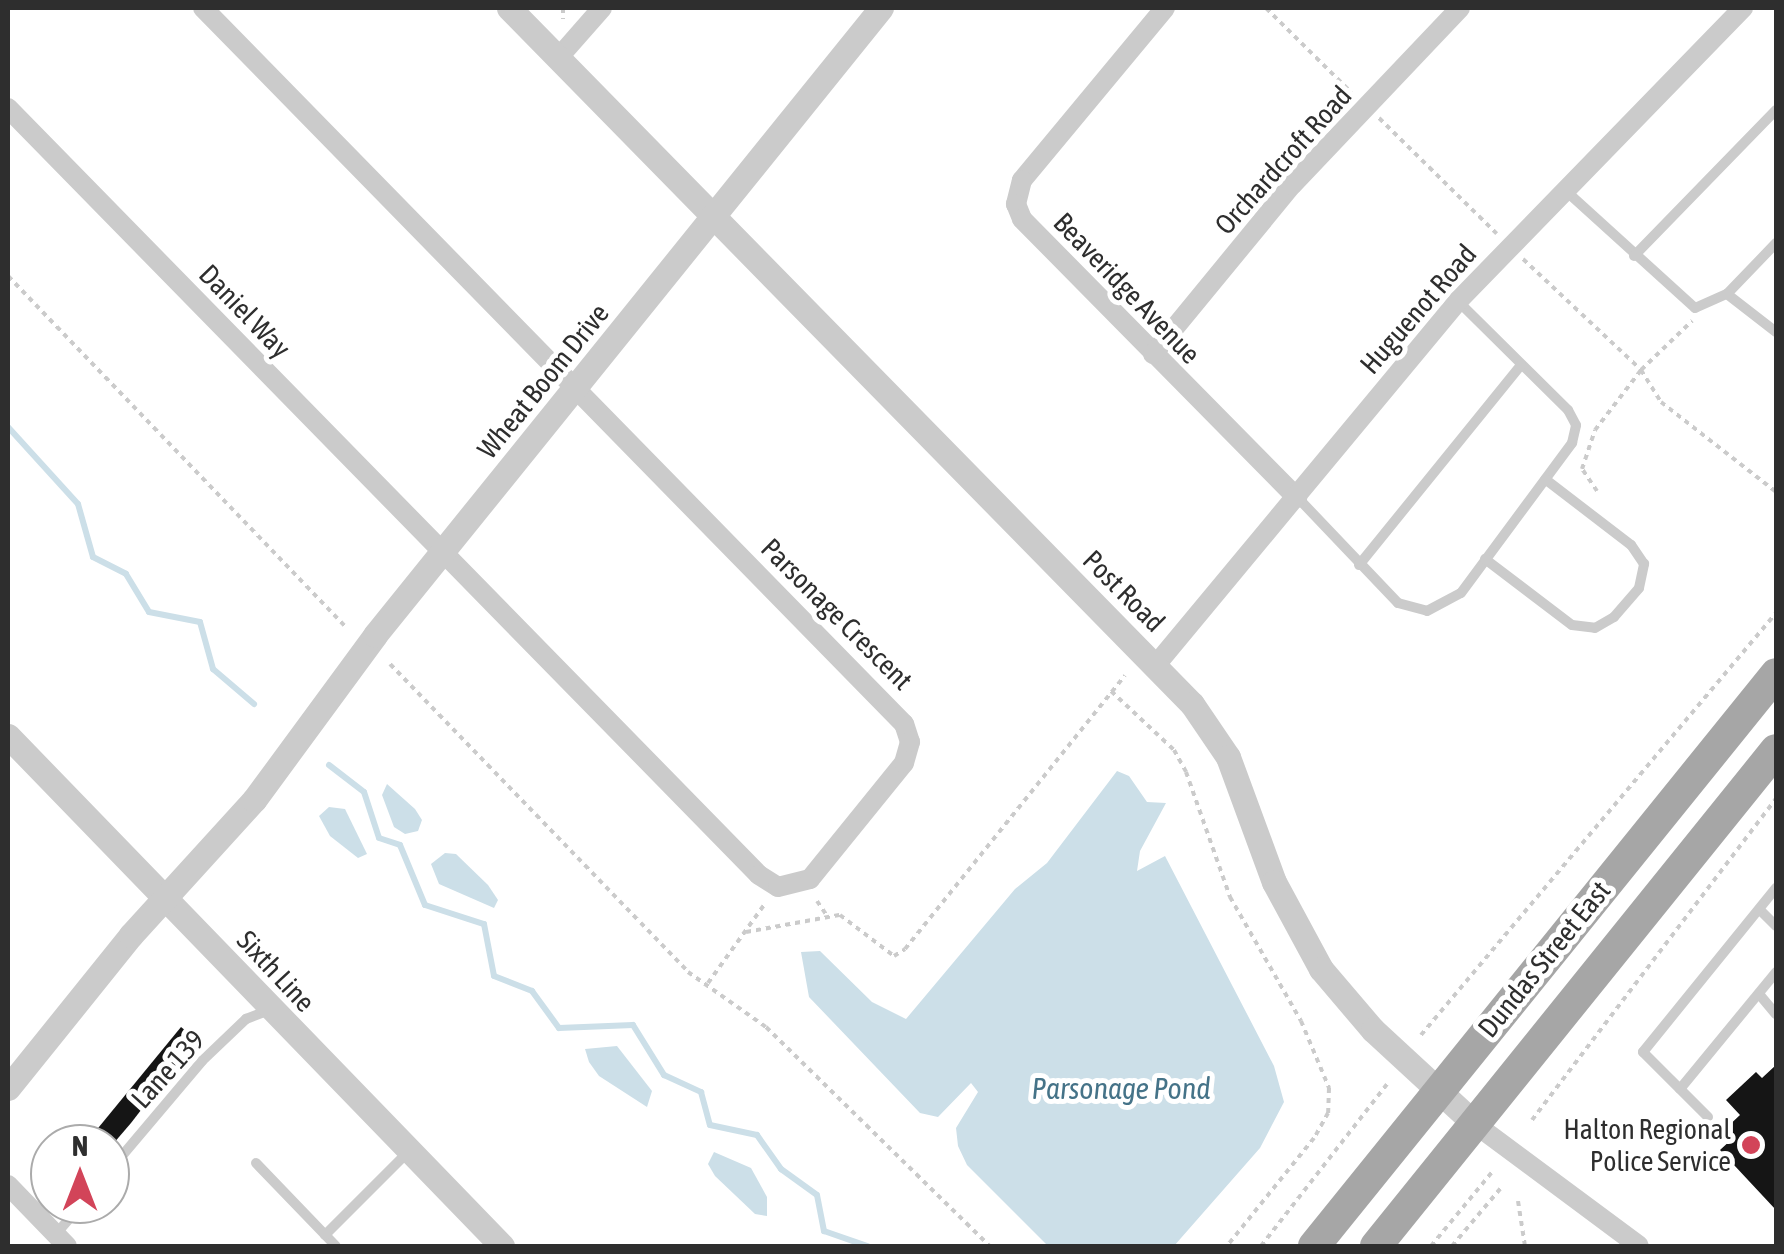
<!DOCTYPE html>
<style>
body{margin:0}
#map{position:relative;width:1784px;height:1254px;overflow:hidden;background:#fff;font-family:"Asap Condensed",sans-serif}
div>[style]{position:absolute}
.water>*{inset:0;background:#ccdfe8}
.stream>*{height:6px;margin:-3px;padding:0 3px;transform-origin:3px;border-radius:3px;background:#ccdfe8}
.building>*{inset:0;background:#151515}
.path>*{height:4px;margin-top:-2px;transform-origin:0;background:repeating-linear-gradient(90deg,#cbcbcb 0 5px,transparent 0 10px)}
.service>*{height:10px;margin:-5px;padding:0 5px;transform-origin:5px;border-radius:5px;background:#cbcbcb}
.minor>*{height:20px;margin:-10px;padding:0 10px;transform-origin:10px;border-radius:10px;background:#cbcbcb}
.tertiary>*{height:25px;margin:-12.5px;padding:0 12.5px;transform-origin:12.5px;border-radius:12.5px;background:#cbcbcb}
.primary>*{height:32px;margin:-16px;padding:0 16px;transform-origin:16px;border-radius:16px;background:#a6a6a6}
.dots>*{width:28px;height:28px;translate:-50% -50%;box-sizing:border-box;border:5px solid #fff;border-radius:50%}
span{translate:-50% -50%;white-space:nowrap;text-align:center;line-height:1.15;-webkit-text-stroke:10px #fff;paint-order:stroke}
.street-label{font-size:28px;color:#2e2e2e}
.poi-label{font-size:28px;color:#2e2e2e}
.right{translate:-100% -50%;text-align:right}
.water-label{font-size:30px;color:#457388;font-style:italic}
.frame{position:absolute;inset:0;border:10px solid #2e2e2e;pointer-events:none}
.north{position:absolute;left:30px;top:1124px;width:100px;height:100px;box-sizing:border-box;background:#fff;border:2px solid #ababab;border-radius:50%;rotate:0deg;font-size:28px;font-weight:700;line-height:40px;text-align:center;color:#2e2e2e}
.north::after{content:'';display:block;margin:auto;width:35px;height:45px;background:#d24459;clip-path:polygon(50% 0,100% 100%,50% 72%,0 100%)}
</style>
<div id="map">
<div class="water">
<div style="clip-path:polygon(1117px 771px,1129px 776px,1147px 802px,1166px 803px,1140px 851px,1137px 871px,1165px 856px,1274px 1066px,1284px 1102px,1260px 1148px,1174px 1246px,1048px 1246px,967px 1165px,958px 1146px,956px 1128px,978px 1092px,971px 1083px,938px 1117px,920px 1113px,809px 997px,801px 952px,820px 951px,872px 1002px,906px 1019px,1015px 889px,1047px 863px)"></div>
<div style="clip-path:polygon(387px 784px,415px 809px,422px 820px,418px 831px,405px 834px,394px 827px,382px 795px)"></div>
<div style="clip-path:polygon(329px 807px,345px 809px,367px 854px,358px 858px,330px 836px,319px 816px)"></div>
<div style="clip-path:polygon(445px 853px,456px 854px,488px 885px,498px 900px,494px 908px,439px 884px,431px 864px)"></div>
<div style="clip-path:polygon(617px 1046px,652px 1091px,647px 1107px,599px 1076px,589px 1062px,585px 1049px)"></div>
<div style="clip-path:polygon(714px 1152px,751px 1168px,767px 1197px,767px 1216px,755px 1214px,715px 1176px,708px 1164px)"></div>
</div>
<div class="stream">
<div style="left:8px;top:427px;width:104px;rotate:47.7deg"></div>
<div style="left:78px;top:504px;width:55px;rotate:74.2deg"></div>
<div style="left:93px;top:557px;width:37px;rotate:27deg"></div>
<div style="left:126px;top:574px;width:44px;rotate:58.8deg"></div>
<div style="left:149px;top:612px;width:52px;rotate:11.1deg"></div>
<div style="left:200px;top:622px;width:49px;rotate:74.5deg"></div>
<div style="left:213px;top:669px;width:54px;rotate:40.5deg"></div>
<div style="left:329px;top:765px;width:44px;rotate:37.6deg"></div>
<div style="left:364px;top:792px;width:48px;rotate:71.9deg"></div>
<div style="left:379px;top:838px;width:22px;rotate:18deg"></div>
<div style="left:400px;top:845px;width:65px;rotate:67.4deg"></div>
<div style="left:425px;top:905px;width:62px;rotate:17.9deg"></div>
<div style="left:484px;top:924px;width:53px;rotate:79.1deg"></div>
<div style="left:494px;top:976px;width:41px;rotate:21.5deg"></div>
<div style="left:532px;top:991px;width:46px;rotate:53.9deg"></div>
<div style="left:559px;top:1028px;width:74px;rotate:-2.3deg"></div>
<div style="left:633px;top:1025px;width:59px;rotate:58.2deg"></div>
<div style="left:664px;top:1075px;width:41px;rotate:24.7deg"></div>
<div style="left:701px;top:1092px;width:34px;rotate:75deg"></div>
<div style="left:710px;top:1125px;width:48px;rotate:12deg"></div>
<div style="left:757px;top:1135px;width:42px;rotate:54.8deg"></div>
<div style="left:781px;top:1169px;width:44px;rotate:35.8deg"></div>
<div style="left:817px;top:1195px;width:37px;rotate:79deg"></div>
<div style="left:824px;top:1231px;width:46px;rotate:19.2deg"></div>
</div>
<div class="building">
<div style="clip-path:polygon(181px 1027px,196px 1039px,131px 1123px,113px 1144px,85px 1144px)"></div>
<div style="clip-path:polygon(1776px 1065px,1776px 1210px,1720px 1150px,1732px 1139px,1724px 1130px,1740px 1115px,1726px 1100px,1756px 1072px,1762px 1078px)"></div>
</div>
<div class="path">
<div style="left:563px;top:8px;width:11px;rotate:90deg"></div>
<div style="left:1266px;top:8px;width:120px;rotate:44.7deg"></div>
<div style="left:1379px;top:118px;width:165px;rotate:44.5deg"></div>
<div style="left:1523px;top:259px;width:162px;rotate:43.2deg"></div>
<div style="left:1641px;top:370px;width:38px;rotate:58deg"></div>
<div style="left:1661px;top:402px;width:146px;rotate:38deg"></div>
<div style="left:8px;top:276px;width:487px;rotate:46.1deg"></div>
<div style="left:1597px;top:491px;width:27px;rotate:-124deg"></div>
<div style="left:1582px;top:469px;width:41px;rotate:-71.6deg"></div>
<div style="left:1595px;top:430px;width:76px;rotate:-52.5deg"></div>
<div style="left:1641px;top:370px;width:71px;rotate:-43.9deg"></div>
<div style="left:390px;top:664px;width:429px;rotate:45.9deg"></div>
<div style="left:688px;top:972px;width:95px;rotate:35.2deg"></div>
<div style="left:766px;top:1027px;width:313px;rotate:44.4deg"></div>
<div style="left:1111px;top:691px;width:86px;rotate:43.1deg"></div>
<div style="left:1174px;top:750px;width:25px;rotate:61deg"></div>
<div style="left:1186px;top:772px;width:133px;rotate:70.6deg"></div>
<div style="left:1230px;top:897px;width:143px;rotate:60.2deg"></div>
<div style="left:1301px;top:1021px;width:73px;rotate:67.3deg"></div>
<div style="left:1329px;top:1088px;width:25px;rotate:92deg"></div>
<div style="left:1328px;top:1113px;width:29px;rotate:119deg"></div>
<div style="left:1314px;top:1138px;width:139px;rotate:128.9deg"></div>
<div style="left:817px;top:901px;width:18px;rotate:56deg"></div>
<div style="left:746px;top:932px;width:96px;rotate:-10.3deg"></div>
<div style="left:840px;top:915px;width:68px;rotate:37.2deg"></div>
<div style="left:894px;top:956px;width:13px;rotate:-32deg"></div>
<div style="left:905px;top:949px;width:351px;rotate:-51.2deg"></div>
<div style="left:708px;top:983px;width:96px;rotate:-54.3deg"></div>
<div style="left:1421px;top:1035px;width:551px;rotate:-49.93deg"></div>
<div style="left:1532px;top:1120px;width:403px;rotate:-52.8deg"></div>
<div style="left:1518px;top:1201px;width:46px;rotate:81.2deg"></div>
<div style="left:1261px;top:1246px;width:205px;rotate:-52.1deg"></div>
<div style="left:1431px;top:1246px;width:96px;rotate:-50.5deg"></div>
<div style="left:1452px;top:1246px;width:75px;rotate:-49.9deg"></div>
</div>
<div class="service">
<div style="left:1566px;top:191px;width:174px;rotate:42.2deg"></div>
<div style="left:1695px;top:308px;width:35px;rotate:-24deg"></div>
<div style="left:1727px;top:294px;width:71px;rotate:-46.1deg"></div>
<div style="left:1634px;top:256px;width:204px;rotate:-45.8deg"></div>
<div style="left:1727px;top:294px;width:62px;rotate:37.8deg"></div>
<div style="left:1298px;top:498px;width:145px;rotate:46.4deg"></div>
<div style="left:1398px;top:603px;width:30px;rotate:15deg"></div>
<div style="left:1427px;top:611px;width:38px;rotate:-28deg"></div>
<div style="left:1461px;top:593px;width:187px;rotate:-53.5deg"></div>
<div style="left:1572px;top:443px;width:18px;rotate:-77deg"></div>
<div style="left:1576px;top:425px;width:17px;rotate:-118deg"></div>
<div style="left:1568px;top:410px;width:155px;rotate:-135.3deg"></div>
<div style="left:1485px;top:559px;width:109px;rotate:37.2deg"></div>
<div style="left:1572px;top:625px;width:23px;rotate:7deg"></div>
<div style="left:1595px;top:628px;width:22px;rotate:-30deg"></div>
<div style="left:1614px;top:617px;width:38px;rotate:-49deg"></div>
<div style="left:1639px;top:588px;width:25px;rotate:-78deg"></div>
<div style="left:1644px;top:564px;width:23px;rotate:-124deg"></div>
<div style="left:1631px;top:545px;width:108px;rotate:-142.5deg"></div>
<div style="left:1359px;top:565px;width:257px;rotate:-51deg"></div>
<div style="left:1760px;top:910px;width:23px;rotate:45deg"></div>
<div style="left:1759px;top:994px;width:26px;rotate:50deg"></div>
<div style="left:1680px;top:1089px;width:151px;rotate:-50.6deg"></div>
<div style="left:1708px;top:1117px;width:92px;rotate:-135deg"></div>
<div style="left:1643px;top:1052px;width:211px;rotate:-51deg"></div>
<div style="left:256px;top:1163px;width:115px;rotate:46.1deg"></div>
<div style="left:110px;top:1170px;width:143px;rotate:-49.8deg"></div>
<div style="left:202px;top:1061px;width:61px;rotate:-43.7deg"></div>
<div style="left:246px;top:1019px;width:26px;rotate:-21deg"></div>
<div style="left:56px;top:1234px;width:40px;rotate:-49deg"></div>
<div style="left:325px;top:1235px;width:117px;rotate:-45deg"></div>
</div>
<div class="minor">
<div style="left:1165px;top:8px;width:224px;rotate:129.7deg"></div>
<div style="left:1022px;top:180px;width:25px;rotate:104deg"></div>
<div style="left:1016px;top:204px;width:16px;rotate:68deg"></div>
<div style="left:1022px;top:219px;width:392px;rotate:45.4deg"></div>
<div style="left:559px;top:57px;width:65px;rotate:-48.7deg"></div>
<div style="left:8px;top:108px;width:1073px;rotate:45.6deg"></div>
<div style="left:759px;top:875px;width:22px;rotate:32deg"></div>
<div style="left:778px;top:887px;width:33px;rotate:-14deg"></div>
<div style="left:810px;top:879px;width:149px;rotate:-51deg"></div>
<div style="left:904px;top:763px;width:22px;rotate:-74deg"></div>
<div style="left:910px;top:742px;width:19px;rotate:-108deg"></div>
<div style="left:904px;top:724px;width:1002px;rotate:-134.39deg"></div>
<div style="left:1153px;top:354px;width:219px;rotate:-50.6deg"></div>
<div style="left:1292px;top:185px;width:244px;rotate:-46.5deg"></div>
<div style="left:1155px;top:666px;width:474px;rotate:-50.3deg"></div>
<div style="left:1458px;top:301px;width:409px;rotate:-45.8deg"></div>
<div style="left:1475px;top:1124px;width:204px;rotate:36.6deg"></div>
<div style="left:8px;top:1185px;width:85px;rotate:46deg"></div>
</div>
<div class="tertiary">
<div style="left:509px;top:8px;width:975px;rotate:45.54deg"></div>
<div style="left:1192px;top:704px;width:64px;rotate:55.8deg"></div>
<div style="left:1228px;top:757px;width:133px;rotate:69.8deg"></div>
<div style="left:1274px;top:882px;width:99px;rotate:61.6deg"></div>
<div style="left:1321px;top:969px;width:80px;rotate:49.6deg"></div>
<div style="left:1373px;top:1030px;width:139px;rotate:42.7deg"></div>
<div style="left:8px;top:736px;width:710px;rotate:45.91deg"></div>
<div style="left:8px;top:1088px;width:196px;rotate:-51.2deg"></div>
<div style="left:131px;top:935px;width:183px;rotate:-47.7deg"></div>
<div style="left:254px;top:800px;width:205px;rotate:-53.7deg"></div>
<div style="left:375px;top:635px;width:806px;rotate:-51.1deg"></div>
</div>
<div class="primary">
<div style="left:1314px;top:1246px;width:735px;rotate:-51.07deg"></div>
<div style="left:1376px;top:1246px;width:637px;rotate:-51.12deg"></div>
</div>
<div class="dots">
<div style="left:1751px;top:1145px;background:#d24459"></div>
</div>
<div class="street-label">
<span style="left:1283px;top:160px;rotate:-48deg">Orchardcroft Road</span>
<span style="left:1127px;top:288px;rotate:46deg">Beaveridge Avenue</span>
<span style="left:1418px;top:309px;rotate:-49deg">Huguenot Road</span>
<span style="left:245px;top:311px;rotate:46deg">Daniel Way</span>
<span style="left:543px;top:381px;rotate:-51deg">Wheat Boom Drive</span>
<span style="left:1124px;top:591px;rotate:45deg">Post Road</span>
<span style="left:837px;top:614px;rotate:45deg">Parsonage Crescent</span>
<span style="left:1544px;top:959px;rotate:-51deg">Dundas Street East</span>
<span style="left:276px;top:971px;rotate:47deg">Sixth Line</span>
<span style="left:168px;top:1069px;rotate:-48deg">Lane 139</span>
</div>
<div class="poi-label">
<span class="right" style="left:1731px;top:1145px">Halton Regional<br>Police Service</span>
</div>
<div class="water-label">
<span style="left:1121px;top:1088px">Parsonage Pond</span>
</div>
<div class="frame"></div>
<div class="north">N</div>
</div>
